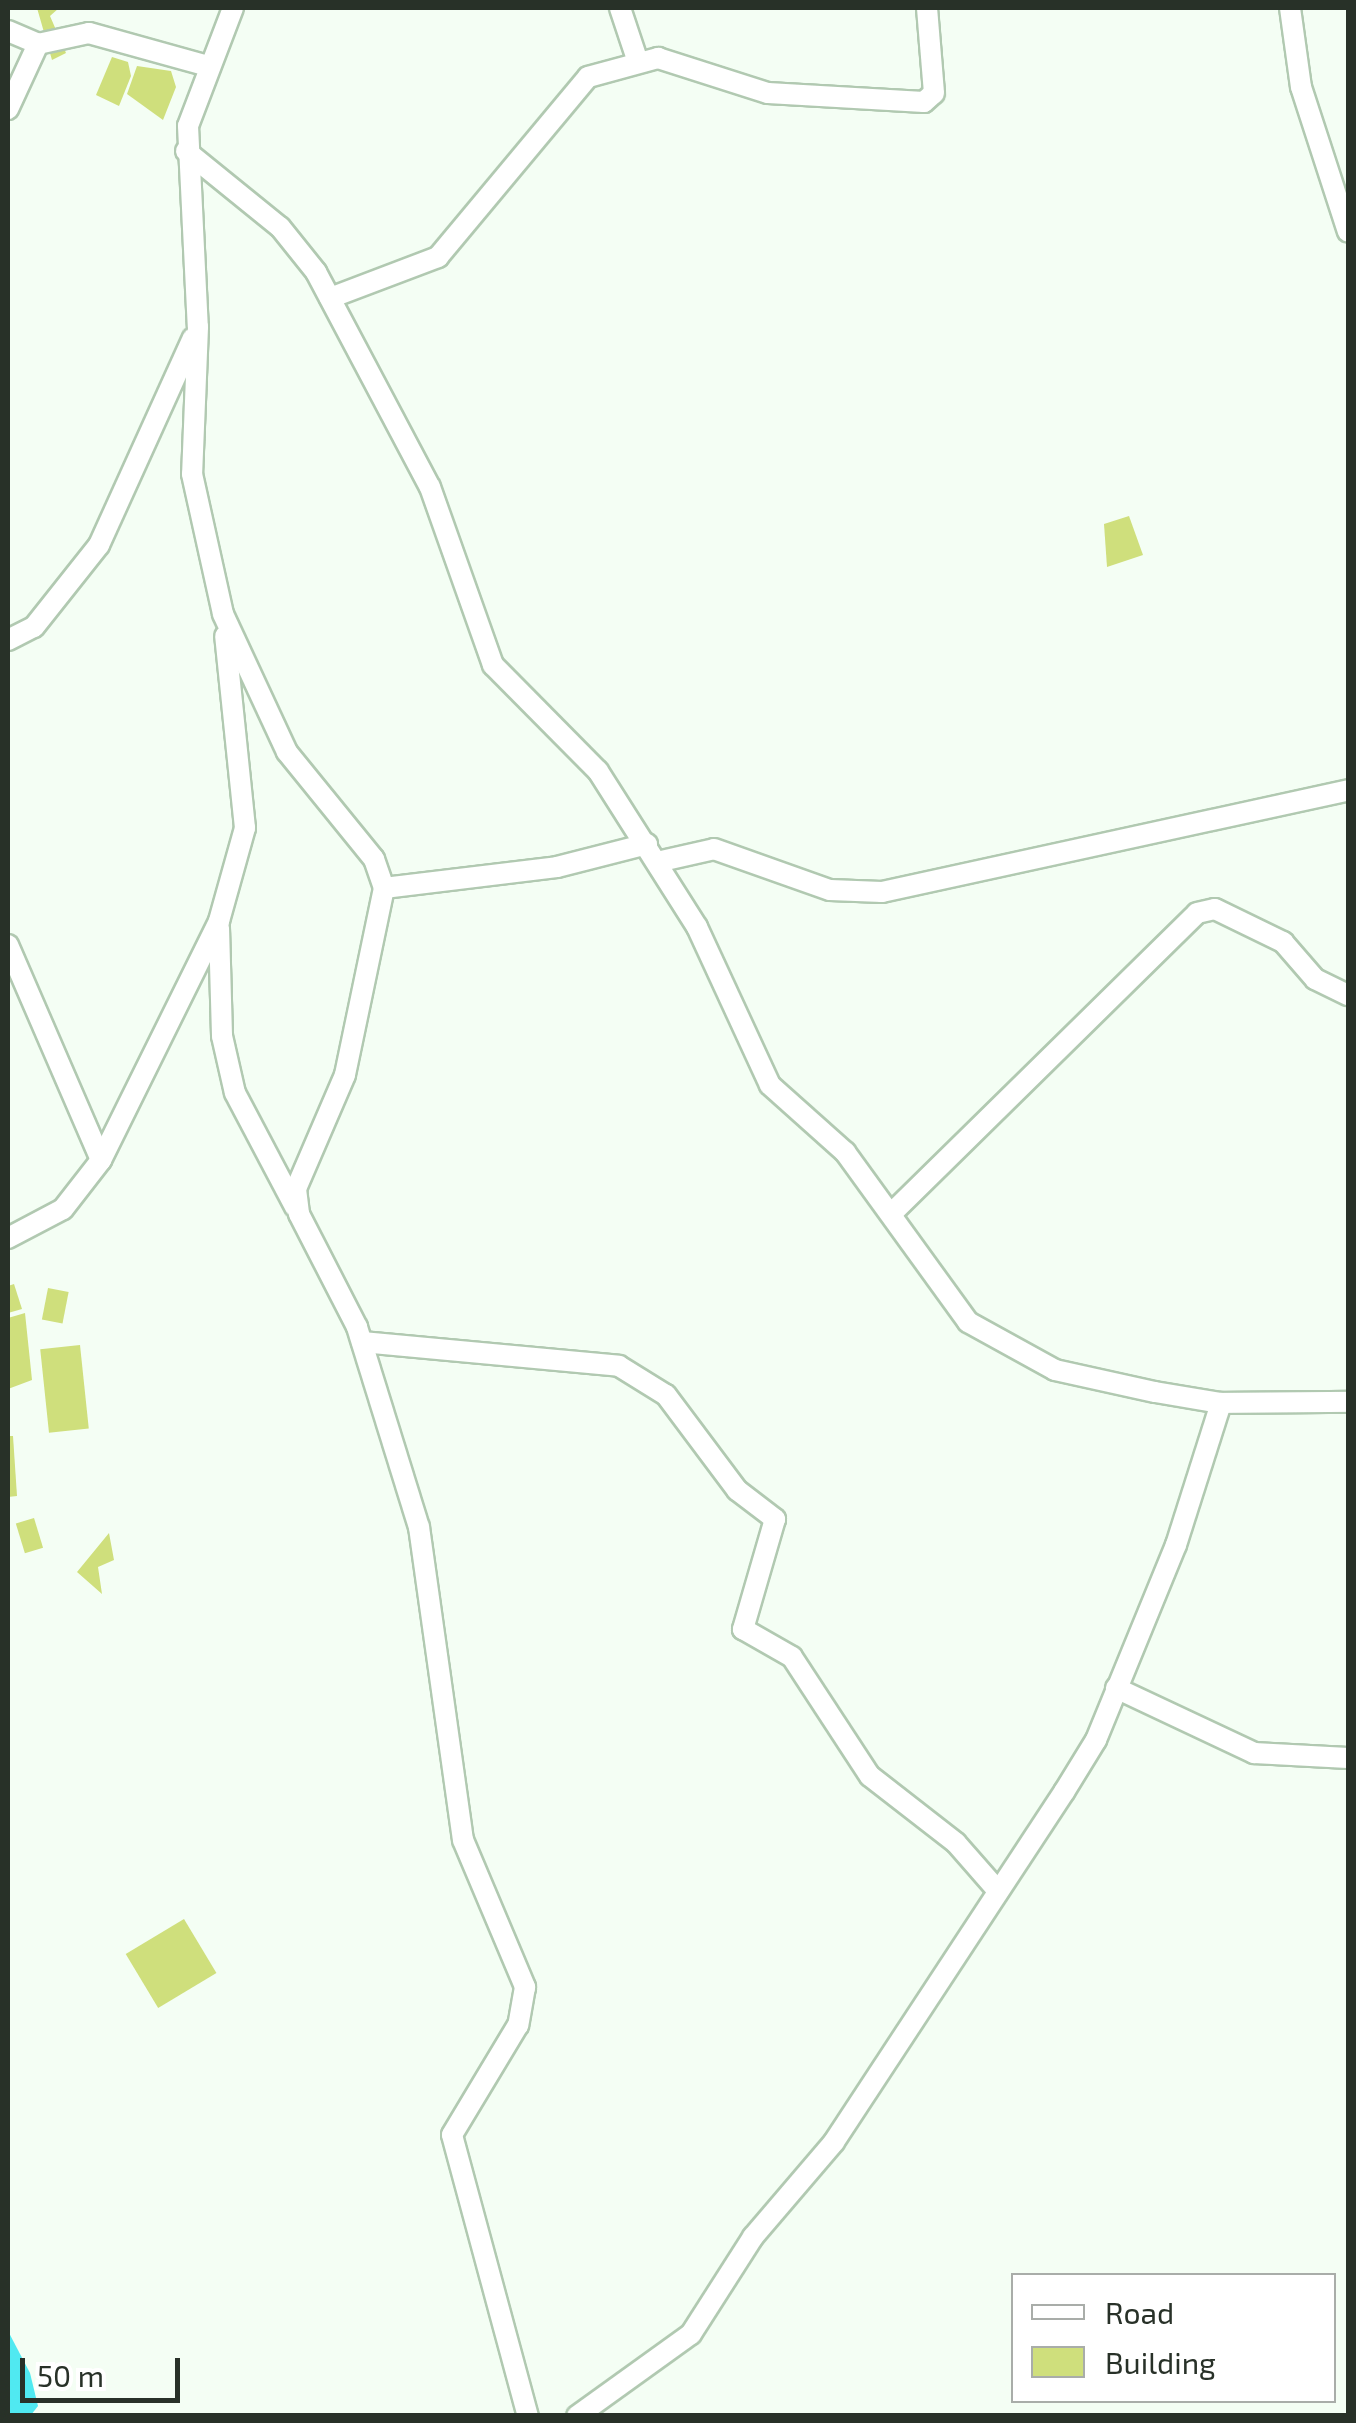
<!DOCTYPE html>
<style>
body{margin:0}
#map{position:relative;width:1356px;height:2423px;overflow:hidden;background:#f4fef4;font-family:"Exo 2",sans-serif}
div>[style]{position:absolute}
.water>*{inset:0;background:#50e9f1}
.building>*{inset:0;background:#cfdf7c;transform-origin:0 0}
.roads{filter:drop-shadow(2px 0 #b1c9b1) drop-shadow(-2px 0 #b1c9b1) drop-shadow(0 2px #b1c9b1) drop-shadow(0 -2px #b1c9b1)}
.minor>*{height:20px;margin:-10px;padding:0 10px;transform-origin:10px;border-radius:10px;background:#fff}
span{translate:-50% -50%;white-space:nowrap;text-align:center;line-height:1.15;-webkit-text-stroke:9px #fff;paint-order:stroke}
.frame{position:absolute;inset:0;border:10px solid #283128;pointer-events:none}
.legend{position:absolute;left:1011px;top:2273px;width:325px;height:130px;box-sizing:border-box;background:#fff;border:2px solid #a9ada9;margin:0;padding:12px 18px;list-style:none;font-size:30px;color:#283128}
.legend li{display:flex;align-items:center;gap:20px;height:50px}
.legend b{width:50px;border:2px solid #a9ada9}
.scale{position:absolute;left:20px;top:2358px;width:160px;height:45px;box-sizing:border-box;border:5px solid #283128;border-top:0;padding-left:12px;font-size:30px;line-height:35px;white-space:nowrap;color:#283128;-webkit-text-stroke:8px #fff;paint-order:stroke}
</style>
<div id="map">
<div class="water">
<div style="clip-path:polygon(8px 2331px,30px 2373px,38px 2406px,31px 2415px,8px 2415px)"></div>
</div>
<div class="building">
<div style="clip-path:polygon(37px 8px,59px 8px,50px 16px,66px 53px,52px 60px)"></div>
<div style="clip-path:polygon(112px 57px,128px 62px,131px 76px,119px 106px,96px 95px)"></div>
<div style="clip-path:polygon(137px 66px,171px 71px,176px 87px,163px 120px,127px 94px)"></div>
<div style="clip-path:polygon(1129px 516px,1143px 555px,1107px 567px,1104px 524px)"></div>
<div style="clip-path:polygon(14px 1284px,22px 1309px,8px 1313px,8px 1286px)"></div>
<div style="left:48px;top:1288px;width:21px;height:32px;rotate:11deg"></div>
<div style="clip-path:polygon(25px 1313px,32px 1380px,8px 1389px,8px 1318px)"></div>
<div style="left:80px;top:1345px;width:84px;height:40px;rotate:84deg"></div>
<div style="clip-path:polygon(8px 1436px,13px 1436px,17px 1496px,8px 1497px)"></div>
<div style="left:34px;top:1518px;width:31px;height:19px;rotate:73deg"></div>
<div style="clip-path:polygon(109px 1533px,114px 1560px,98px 1567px,102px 1594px,77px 1572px)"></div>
<div style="left:184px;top:1919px;width:63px;height:68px;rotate:59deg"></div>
</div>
<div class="roads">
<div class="minor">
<div style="left:233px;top:8px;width:126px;rotate:110.9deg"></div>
<div style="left:188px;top:126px;width:201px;rotate:87.2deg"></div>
<div style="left:198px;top:327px;width:147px;rotate:92.3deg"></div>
<div style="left:192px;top:474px;width:143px;rotate:77.5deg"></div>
<div style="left:223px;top:614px;width:152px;rotate:65.1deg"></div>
<div style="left:287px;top:752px;width:138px;rotate:50.9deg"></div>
<div style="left:374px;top:859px;width:31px;rotate:71deg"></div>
<div style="left:384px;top:888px;width:191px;rotate:101.8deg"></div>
<div style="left:345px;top:1075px;width:124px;rotate:113.3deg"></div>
<div style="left:296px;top:1189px;width:25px;rotate:83deg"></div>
<div style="left:299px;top:1214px;width:127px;rotate:62.8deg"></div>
<div style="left:357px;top:1327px;width:209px;rotate:72.8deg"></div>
<div style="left:419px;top:1527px;width:316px;rotate:82deg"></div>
<div style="left:463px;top:1840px;width:160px;rotate:67.1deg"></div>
<div style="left:525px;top:1987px;width:39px;rotate:100deg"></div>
<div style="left:518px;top:2025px;width:128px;rotate:121deg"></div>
<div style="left:452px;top:2135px;width:291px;rotate:74.9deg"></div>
<div style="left:620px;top:8px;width:54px;rotate:71.6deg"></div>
<div style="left:1290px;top:8px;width:80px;rotate:82.1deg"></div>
<div style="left:1301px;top:87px;width:152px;rotate:72deg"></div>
<div style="left:8px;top:31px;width:33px;rotate:23deg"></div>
<div style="left:8px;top:109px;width:72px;rotate:-65.2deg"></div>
<div style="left:38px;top:44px;width:52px;rotate:-12.2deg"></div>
<div style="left:89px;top:33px;width:123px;rotate:15.5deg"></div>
<div style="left:186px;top:151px;width:121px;rotate:39deg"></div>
<div style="left:280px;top:227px;width:58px;rotate:51.3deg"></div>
<div style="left:316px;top:272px;width:243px;rotate:62.1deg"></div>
<div style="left:430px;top:487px;width:189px;rotate:70.5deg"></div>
<div style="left:493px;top:665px;width:149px;rotate:45.3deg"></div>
<div style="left:598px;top:771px;width:185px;rotate:57.6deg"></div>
<div style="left:697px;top:927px;width:174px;rotate:65.2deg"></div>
<div style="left:770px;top:1085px;width:101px;rotate:41.8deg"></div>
<div style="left:845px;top:1152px;width:210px;rotate:54.1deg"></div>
<div style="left:968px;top:1322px;width:99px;rotate:28.9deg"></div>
<div style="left:1055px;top:1370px;width:102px;rotate:12.4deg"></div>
<div style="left:1155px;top:1392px;width:67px;rotate:9.5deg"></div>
<div style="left:1221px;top:1403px;width:127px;rotate:-0.5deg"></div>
<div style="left:330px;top:298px;width:116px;rotate:-20.8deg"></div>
<div style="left:438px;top:257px;width:234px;rotate:-50.2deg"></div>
<div style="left:588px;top:77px;width:73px;rotate:-15.2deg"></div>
<div style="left:658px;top:58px;width:115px;rotate:17.7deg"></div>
<div style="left:768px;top:93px;width:156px;rotate:3.3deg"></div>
<div style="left:924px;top:102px;width:13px;rotate:-42deg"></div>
<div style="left:934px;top:93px;width:85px;rotate:-94.7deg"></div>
<div style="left:8px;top:640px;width:29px;rotate:-27deg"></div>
<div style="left:34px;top:627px;width:105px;rotate:-51.6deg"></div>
<div style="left:99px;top:545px;width:227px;rotate:-65.6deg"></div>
<div style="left:657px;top:862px;width:58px;rotate:-12.8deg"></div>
<div style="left:714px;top:849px;width:123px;rotate:19.5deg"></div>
<div style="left:830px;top:890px;width:52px;rotate:2.2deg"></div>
<div style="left:882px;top:892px;width:477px;rotate:-12.3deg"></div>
<div style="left:384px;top:888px;width:174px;rotate:-6.9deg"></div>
<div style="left:557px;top:867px;width:93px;rotate:-14.3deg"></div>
<div style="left:219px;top:928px;width:108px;rotate:88.4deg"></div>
<div style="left:222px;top:1036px;width:58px;rotate:77.2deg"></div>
<div style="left:235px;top:1093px;width:129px;rotate:62.2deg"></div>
<div style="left:8px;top:945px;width:234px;rotate:66.6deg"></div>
<div style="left:893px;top:1212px;width:426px;rotate:-44.5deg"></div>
<div style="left:1197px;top:913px;width:18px;rotate:-13deg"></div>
<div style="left:1215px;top:909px;width:76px;rotate:25.9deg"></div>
<div style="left:1283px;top:942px;width:49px;rotate:49.1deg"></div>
<div style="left:1315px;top:979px;width:37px;rotate:26deg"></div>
<div style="left:8px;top:1238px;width:62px;rotate:-27.8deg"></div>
<div style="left:63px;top:1209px;width:62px;rotate:-52.2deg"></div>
<div style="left:101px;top:1160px;width:267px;rotate:-63.7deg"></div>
<div style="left:219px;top:921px;width:97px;rotate:-74.4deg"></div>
<div style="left:245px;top:828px;width:193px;rotate:-95.9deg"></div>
<div style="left:362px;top:1342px;width:258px;rotate:5.3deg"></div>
<div style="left:619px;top:1366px;width:55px;rotate:31.7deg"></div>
<div style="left:666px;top:1395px;width:119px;rotate:53.2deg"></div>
<div style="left:737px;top:1490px;width:48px;rotate:37.3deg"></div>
<div style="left:775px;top:1519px;width:115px;rotate:106.2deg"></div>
<div style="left:743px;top:1629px;width:56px;rotate:29.7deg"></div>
<div style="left:792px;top:1657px;width:142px;rotate:56.8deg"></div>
<div style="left:870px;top:1776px;width:109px;rotate:37.9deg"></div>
<div style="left:956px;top:1843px;width:64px;rotate:48.8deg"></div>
<div style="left:1116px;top:1688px;width:153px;rotate:25.2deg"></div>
<div style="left:1254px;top:1753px;width:94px;rotate:3deg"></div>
<div style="left:577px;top:2416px;width:140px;rotate:-35.7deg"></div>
<div style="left:691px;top:2334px;width:115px;rotate:-57.4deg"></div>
<div style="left:753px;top:2237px;width:125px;rotate:-49.5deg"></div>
<div style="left:834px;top:2142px;width:419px;rotate:-56.7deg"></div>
<div style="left:1064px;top:1792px;width:61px;rotate:-58.4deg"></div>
<div style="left:1096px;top:1740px;width:211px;rotate:-67.7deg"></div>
<div style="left:1176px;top:1545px;width:149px;rotate:-72.4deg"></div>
</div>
</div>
<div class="frame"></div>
<ul class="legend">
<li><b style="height:12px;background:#fff"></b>Road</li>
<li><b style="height:28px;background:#cfdf7c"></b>Building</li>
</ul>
<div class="scale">50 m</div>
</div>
